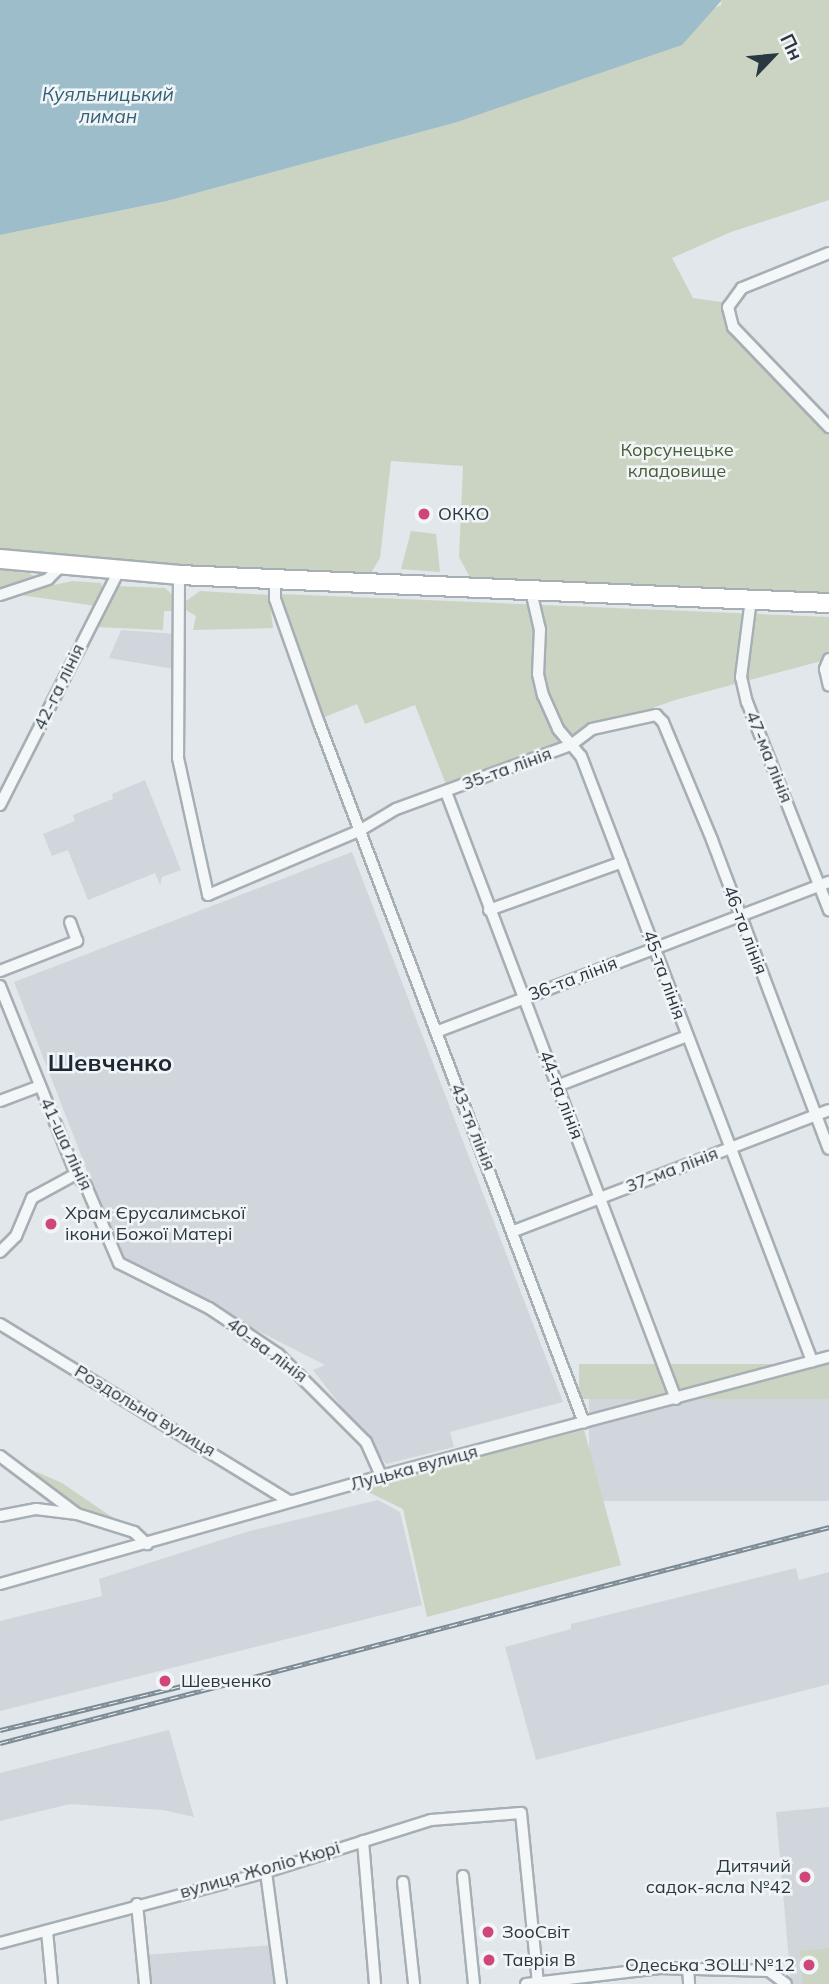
<!DOCTYPE html>
<meta charset="utf-8">
<style>
body{margin:0}
#map{position:relative;width:829px;height:1984px;overflow:hidden;background:#e1e7ea;font-family:Mulish,sans-serif}
div>[style]{position:absolute}
.built>*{inset:0;background:#d0d6dc;transform-origin:0 0}
.green>*{inset:0;background:#cbd4c3;transform-origin:0 0}
.water>*{inset:0;background:#9dbdca}
.roads{filter:drop-shadow(2px 0 #a6afb4) drop-shadow(-2px 0 #a6afb4) drop-shadow(0 2px #a6afb4) drop-shadow(0 -2px #a6afb4)}
.street>*{height:10px;margin:-5px;padding:0 5px;transform-origin:5px;border-radius:5px;background:#f4f7f8}
.highway>*{height:18px;margin:-9px;padding:0 9px;transform-origin:9px;border-radius:9px;background:#fff}
.rail>*{height:5px;margin-top:-2.5px;transform-origin:0;background:repeating-linear-gradient(90deg,#f1f5f7 0 8px,#7b8a94 0 16px);box-sizing:border-box;border-block:2px solid #7b8a94}
.dots>*{width:19px;height:19px;translate:-50% -50%;box-sizing:border-box;border:4px solid #f1f5f7;border-radius:50%}
span{translate:-50% -50%;white-space:nowrap;text-align:center;line-height:1.15;-webkit-text-stroke:5px #f1f5f7;paint-order:stroke}
.park-label{font-size:18px;color:#475e37}
.poi-label{font-size:18px;color:#2a3842}
.left{translate:0 -50%;text-align:left}
.right{translate:-100% -50%;text-align:right}
.street-label{font-size:18px;color:#2a3842}
.water-label{font-size:19px;color:#336076;font-style:italic}
.district-label{font-size:24px;color:#1c2933;font-weight:700}
.north{position:absolute;left:738px;top:21px;width:70px;height:70px;-webkit-text-stroke:5px #f1f5f7;paint-order:stroke;rotate:64deg;font-size:19px;font-weight:700;line-height:28px;text-align:center;color:#2a3842}
.north::after{content:'';display:block;margin:auto;width:24px;height:32px;background:#2a3842;clip-path:polygon(50% 0,100% 100%,50% 72%,0 100%)}
</style>
<div id="map">
<div class="built">
<div style="clip-path:polygon(121px 630px,175px 634px,174px 669px,109px 658px)"></div>
<div style="clip-path:polygon(145px 780px,181px 870px,162px 877px,160px 885px,155px 873px,88px 900px,68px 850px,52px 856px,43px 834px,75px 821px,73px 815px,113px 799px,112px 794px)"></div>
<div style="clip-path:polygon(352px 852px,563px 1402px,450px 1432px,454px 1447px,386px 1464px,313px 1370px,325px 1365px,122px 1261px,14px 982px)"></div>
<div style="left:829px;top:1399px;width:102px;height:240px;rotate:90deg"></div>
<div style="clip-path:polygon(378px 1500px,400px 1512px,422px 1605px,0 1711px,0 1621px,102px 1596px,99px 1579px,246px 1532px)"></div>
<div style="clip-path:polygon(796px 1568px,799px 1580px,829px 1572px,829px 1684px,536px 1760px,505px 1647px,571px 1629px,571px 1624px)"></div>
<div style="clip-path:polygon(169px 1730px,194px 1817px,163px 1810px,70px 1804px,0 1821px,0 1773px)"></div>
<div style="clip-path:polygon(829px 1807px,829px 1984px,791px 1984px,776px 1812px)"></div>
<div style="clip-path:polygon(273px 1945px,277px 1984px,147px 1984px,145px 1955px)"></div>
</div>
<div class="green">
<div style="clip-path:polygon(722px 0,829px 0,829px 200px,731px 232px,672px 258px,693px 298px,721px 302px,731px 331px,770px 368px,829px 434px,829px 598px,472px 581px,459px 557px,463px 466px,391px 461px,380px 558px,369px 576px,175px 567px,0 553px,0 235px,167px 201px,454px 123px,721px 5px)"></div>
<div style="clip-path:polygon(411px 531px,436px 534px,440px 572px,401px 569px)"></div>
<div style="clip-path:polygon(0 570px,29px 573px,36px 577px,0 588px)"></div>
<div style="clip-path:polygon(72px 581px,101px 583px,103px 590px,96px 606px,14px 594px)"></div>
<div style="clip-path:polygon(117px 586px,165px 588px,176px 598px,176px 611px,164px 611px,163px 630px,94px 627px,109px 592px)"></div>
<div style="clip-path:polygon(200px 591px,269px 595px,273px 628px,193px 630px,196px 616px,186px 610px,186px 601px)"></div>
<div style="clip-path:polygon(281px 594px,829px 617px,829px 659px,675px 700px,601px 726px,580px 740px,459px 786px,445px 782px,415px 705px,365px 724px,357px 704px,322px 718px)"></div>
<div style="left:829px;top:1364px;width:35px;height:250px;rotate:90deg"></div>
<div style="clip-path:polygon(584px 1430px,621px 1565px,427px 1617px,403px 1509px,358px 1487px)"></div>
<div style="clip-path:polygon(14px 1462px,62px 1483px,128px 1528px,79px 1512px)"></div>
<div style="clip-path:polygon(829px 1948px,829px 1984px,803px 1984px,800px 1951px)"></div>
</div>
<div class="water">
<div style="clip-path:polygon(0 0,722px 0,682px 45px,454px 123px,167px 201px,0 235px)"></div>
</div>
<div class="roads">
<div class="street">
<div style="left:829px;top:253px;width:94px;rotate:158.1deg"></div>
<div style="left:742px;top:288px;width:24px;rotate:126deg"></div>
<div style="left:728px;top:307px;width:21px;rotate:76deg"></div>
<div style="left:733px;top:327px;width:139px;rotate:46.2deg"></div>
<div style="left:179px;top:575px;width:183px;rotate:90.3deg"></div>
<div style="left:178px;top:758px;width:140px;rotate:77.6deg"></div>
<div style="left:208px;top:895px;width:164px;rotate:-23deg"></div>
<div style="left:359px;top:831px;width:43px;rotate:-30.7deg"></div>
<div style="left:396px;top:809px;width:186px;rotate:-20.1deg"></div>
<div style="left:571px;top:745px;width:26px;rotate:-37deg"></div>
<div style="left:592px;top:729px;width:66px;rotate:-12.3deg"></div>
<div style="left:656px;top:715px;width:10px;rotate:45deg"></div>
<div style="left:663px;top:722px;width:128px;rotate:67.4deg"></div>
<div style="left:712px;top:840px;width:330px;rotate:69.3deg"></div>
<div style="left:275px;top:580px;width:19px;rotate:90deg"></div>
<div style="left:275px;top:599px;width:132px;rotate:70.5deg"></div>
<div style="left:319px;top:723px;width:748px;rotate:69.26deg"></div>
<div style="left:531px;top:591px;width:39px;rotate:77deg"></div>
<div style="left:540px;top:629px;width:45px;rotate:92.5deg"></div>
<div style="left:538px;top:674px;width:22px;rotate:77deg"></div>
<div style="left:543px;top:695px;width:37px;rotate:66deg"></div>
<div style="left:558px;top:729px;width:35px;rotate:50deg"></div>
<div style="left:581px;top:756px;width:648px;rotate:69.1deg"></div>
<div style="left:0;top:595px;width:51px;rotate:-18.4deg"></div>
<div style="left:48px;top:579px;width:20px;rotate:-45deg"></div>
<div style="left:751px;top:599px;width:79px;rotate:97.3deg"></div>
<div style="left:741px;top:677px;width:26px;rotate:77deg"></div>
<div style="left:747px;top:702px;width:224px;rotate:68.5deg"></div>
<div style="left:829px;top:659px;width:11px;rotate:112deg"></div>
<div style="left:825px;top:669px;width:17px;rotate:77deg"></div>
<div style="left:446px;top:792px;width:649px;rotate:69.25deg"></div>
<div style="left:0;top:805px;width:263px;rotate:-63.1deg"></div>
<div style="left:489px;top:910px;width:141px;rotate:-19.8deg"></div>
<div style="left:0;top:971px;width:83px;rotate:-21.3deg"></div>
<div style="left:77px;top:941px;width:20px;rotate:-110deg"></div>
<div style="left:0;top:986px;width:203px;rotate:68deg"></div>
<div style="left:76px;top:1174px;width:16px;rotate:50deg"></div>
<div style="left:86px;top:1186px;width:84px;rotate:66.8deg"></div>
<div style="left:119px;top:1263px;width:101px;rotate:26.6deg"></div>
<div style="left:209px;top:1308px;width:83px;rotate:33.7deg"></div>
<div style="left:278px;top:1354px;width:124px;rotate:45deg"></div>
<div style="left:366px;top:1442px;width:37px;rotate:66deg"></div>
<div style="left:436px;top:1032px;width:421px;rotate:-20.9deg"></div>
<div style="left:557px;top:1086px;width:139px;rotate:-21deg"></div>
<div style="left:0;top:1101px;width:43px;rotate:-20.6deg"></div>
<div style="left:514px;top:1231px;width:337px;rotate:-21deg"></div>
<div style="left:0;top:1252px;width:23px;rotate:-45deg"></div>
<div style="left:16px;top:1236px;width:41px;rotate:-67.2deg"></div>
<div style="left:32px;top:1198px;width:50px;rotate:-28.6deg"></div>
<div style="left:0;top:1324px;width:339px;rotate:31.5deg"></div>
<div style="left:0;top:1456px;width:96px;rotate:37deg"></div>
<div style="left:77px;top:1514px;width:60px;rotate:17.5deg"></div>
<div style="left:134px;top:1532px;width:18px;rotate:43deg"></div>
<div style="left:0;top:1516px;width:37px;rotate:-11deg"></div>
<div style="left:36px;top:1509px;width:39px;rotate:7deg"></div>
<div style="left:0;top:1584px;width:396px;rotate:-15.8deg"></div>
<div style="left:381px;top:1476px;width:464px;rotate:-14.9deg"></div>
<div style="left:363px;top:1841px;width:144px;rotate:85.2deg"></div>
<div style="left:266px;top:1872px;width:113px;rotate:82.4deg"></div>
<div style="left:463px;top:1876px;width:109px;rotate:84.2deg"></div>
<div style="left:403px;top:1882px;width:103px;rotate:83.8deg"></div>
<div style="left:137px;top:1904px;width:80px;rotate:84.3deg"></div>
<div style="left:47px;top:1931px;width:53px;rotate:84.6deg"></div>
<div style="left:0;top:1943px;width:275px;rotate:-14.9deg"></div>
<div style="left:266px;top:1872px;width:173px;rotate:-17.5deg"></div>
<div style="left:431px;top:1820px;width:90px;rotate:-4.4deg"></div>
<div style="left:521px;top:1813px;width:172px;rotate:84.3deg"></div>
<div style="left:688px;top:1968px;width:16px;rotate:86deg"></div>
<div style="left:526px;top:1984px;width:135px;rotate:-6.8deg"></div>
<div style="left:660px;top:1968px;width:109px;rotate:1.6deg"></div>
<div style="left:769px;top:1971px;width:21px;rotate:37deg"></div>
</div>
<div class="highway">
<div style="left:0;top:559px;width:180px;rotate:5.1deg"></div>
<div style="left:179px;top:575px;width:651px;rotate:2.47deg"></div>
</div>
</div>
<div class="rail">
<div style="left:0;top:1730px;width:205px;rotate:-13.6deg"></div>
<div style="left:0;top:1743px;width:857px;rotate:-14.6deg"></div>
</div>
<div class="dots">
<div style="left:424px;top:514px;background:#cf4779"></div>
<div style="left:51px;top:1224px;background:#cf4779"></div>
<div style="left:165px;top:1681px;background:#cf4779"></div>
<div style="left:805px;top:1877px;background:#cf4779"></div>
<div style="left:488px;top:1932px;background:#cf4779"></div>
<div style="left:489px;top:1960px;background:#cf4779"></div>
<div style="left:809px;top:1965px;background:#cf4779"></div>
</div>
<div class="park-label">
<span style="left:677px;top:461px">Корсунецьке<br>кладовище</span>
</div>
<div class="poi-label">
<span class="left" style="left:438px;top:514px">ОККО</span>
<span class="left" style="left:65px;top:1224px">Храм Єрусалимської<br>ікони Божої Матері</span>
<span class="left" style="left:181px;top:1681px">Шевченко</span>
<span class="right" style="left:791px;top:1877px">Дитячий<br>садок-ясла №42</span>
<span class="left" style="left:502px;top:1932px">ЗооСвіт</span>
<span class="left" style="left:503px;top:1960px">Таврія В</span>
<span class="right" style="left:795px;top:1965px">Одеська ЗОШ №12</span>
</div>
<div class="street-label">
<span style="left:59px;top:687px;rotate:-64deg">42-га лінія</span>
<span style="left:769px;top:757px;rotate:68deg">47-ма лінія</span>
<span style="left:507px;top:769px;rotate:-20deg">35-та лінія</span>
<span style="left:745px;top:930px;rotate:69deg">46-та лінія</span>
<span style="left:664px;top:975px;rotate:70deg">45-та лінія</span>
<span style="left:573px;top:979px;rotate:-21deg">36-та лінія</span>
<span style="left:561px;top:1095px;rotate:69deg">44-та лінія</span>
<span style="left:473px;top:1127px;rotate:68deg">43-тя лінія</span>
<span style="left:66px;top:1144px;rotate:65deg">41-ша лінія</span>
<span style="left:672px;top:1170px;rotate:-21deg">37-ма лінія</span>
<span style="left:267px;top:1350px;rotate:37deg">40-ва лінія</span>
<span style="left:145px;top:1411px;rotate:31deg">Роздольна вулиця</span>
<span style="left:414px;top:1468px;rotate:-15deg">Луцька вулиця</span>
<span style="left:260px;top:1870px;rotate:-16deg">вулиця Жоліо Кюрі</span>
</div>
<div class="water-label">
<span style="left:108px;top:106px">Куяльницький<br>лиман</span>
</div>
<div class="district-label">
<span style="left:110px;top:1063px">Шевченко</span>
</div>
<div class="north">Пн</div>
</div>
